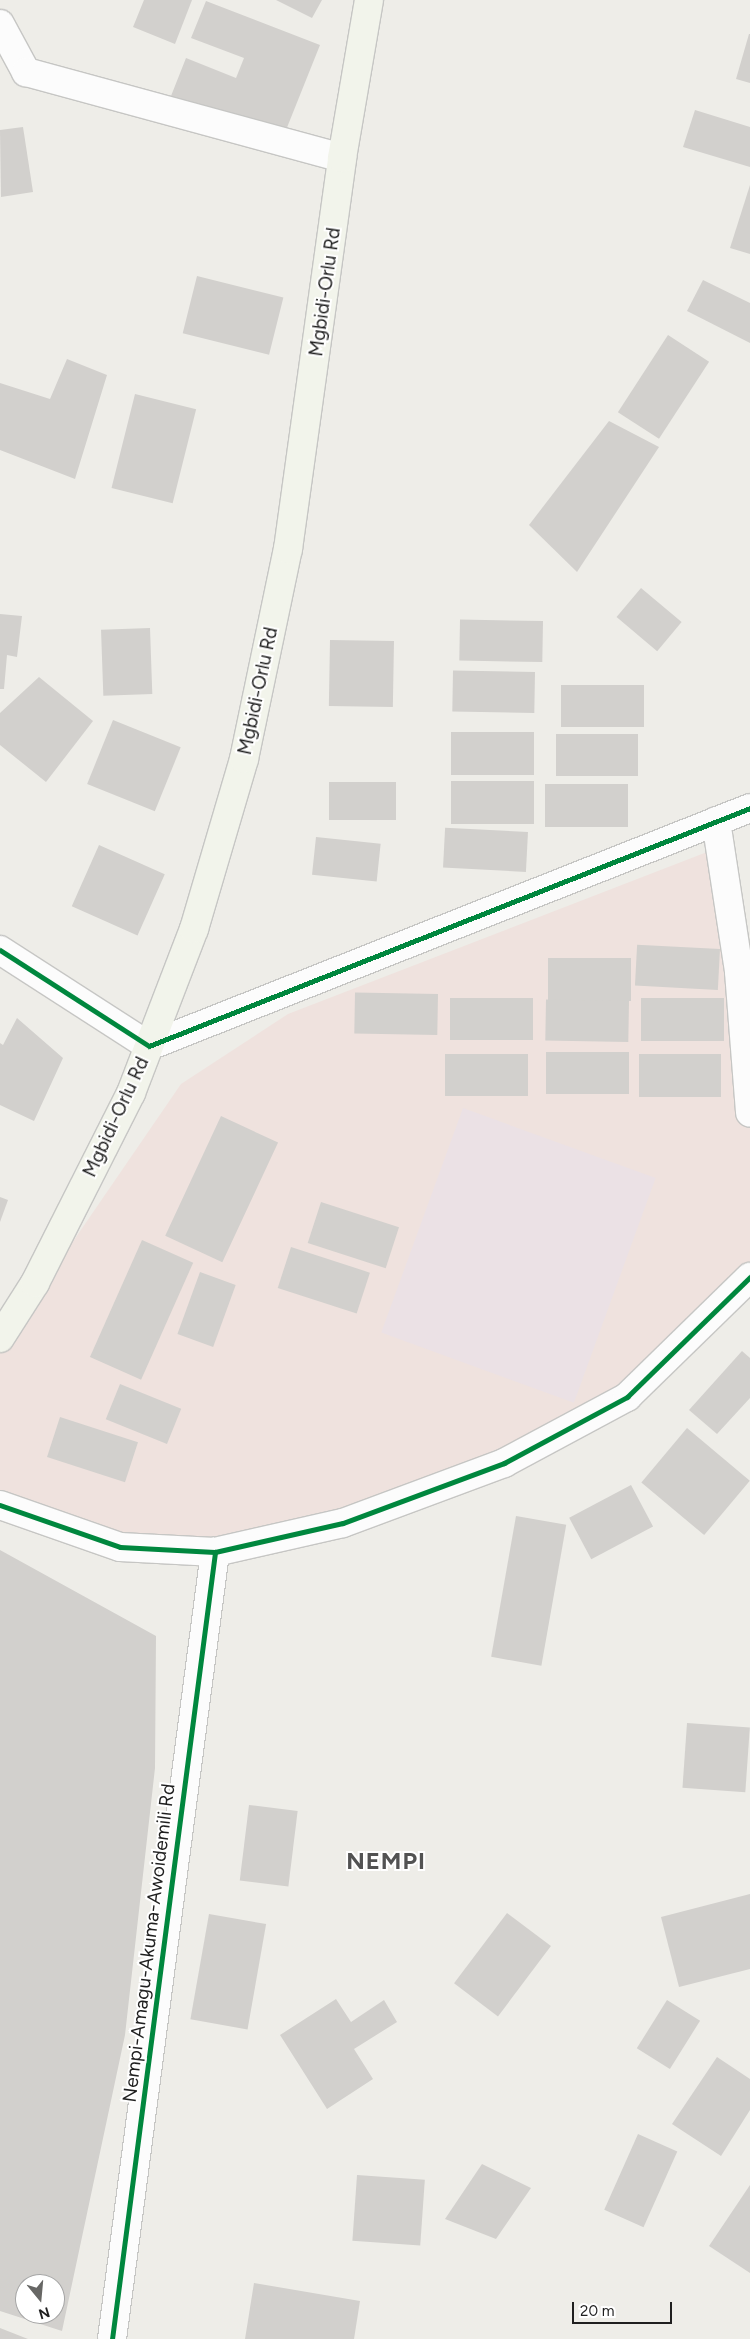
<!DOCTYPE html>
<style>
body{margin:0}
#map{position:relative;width:750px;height:2339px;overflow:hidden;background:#eeede8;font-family:Figtree,sans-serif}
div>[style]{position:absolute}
.commercial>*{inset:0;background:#efe2de}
.industrial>*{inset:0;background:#ebe1e5;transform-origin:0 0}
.building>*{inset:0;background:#d2d0cd;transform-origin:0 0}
.roads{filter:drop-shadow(1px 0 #c6c6c4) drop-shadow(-1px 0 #c6c6c4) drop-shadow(0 1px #c6c6c4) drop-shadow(0 -1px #c6c6c4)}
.minor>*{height:28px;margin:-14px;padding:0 14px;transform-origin:14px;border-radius:14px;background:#fcfcfc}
.tertiary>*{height:28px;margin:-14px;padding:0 14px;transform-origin:14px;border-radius:14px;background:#fcfcfc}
.secondary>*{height:28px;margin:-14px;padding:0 14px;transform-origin:14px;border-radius:14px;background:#f2f4eb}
.cycleway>*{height:5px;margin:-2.5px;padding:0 2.5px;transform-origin:2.5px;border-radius:2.5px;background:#00873e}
span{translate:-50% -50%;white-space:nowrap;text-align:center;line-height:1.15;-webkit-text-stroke:4px #fff;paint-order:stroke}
.street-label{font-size:19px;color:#1f1f1f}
.district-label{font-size:24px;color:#525252;font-weight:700;letter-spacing:1px}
.north{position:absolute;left:15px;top:2274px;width:50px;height:50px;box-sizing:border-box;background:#fff;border:1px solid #a5a5a5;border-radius:50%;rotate:163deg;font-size:14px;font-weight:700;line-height:20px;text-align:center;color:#1f1f1f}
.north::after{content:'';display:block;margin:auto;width:18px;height:22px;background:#676765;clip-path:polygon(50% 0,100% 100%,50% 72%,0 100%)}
.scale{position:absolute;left:572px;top:2302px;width:100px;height:22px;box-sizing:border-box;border:2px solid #1f1f1f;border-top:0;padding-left:6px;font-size:15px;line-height:18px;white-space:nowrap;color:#1f1f1f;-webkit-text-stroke:4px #fff;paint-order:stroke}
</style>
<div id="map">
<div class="commercial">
<div style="clip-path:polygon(720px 847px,750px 1027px,750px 1280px,609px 1407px,386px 1508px,215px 1552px,92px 1538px,0 1500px,0 1348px,181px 1084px,288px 1014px)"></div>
</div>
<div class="industrial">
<div style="left:463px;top:1108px;width:205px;height:239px;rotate:20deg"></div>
</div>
<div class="building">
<div style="clip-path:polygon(144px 0,192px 0,175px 44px,133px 27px)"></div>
<div style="clip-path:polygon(276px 0,322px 0,312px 18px)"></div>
<div style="clip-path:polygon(206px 1px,320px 45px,282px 140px,171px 96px,186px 58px,236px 78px,244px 58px,191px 38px)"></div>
<div style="clip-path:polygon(749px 34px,750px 34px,750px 83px,736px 79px)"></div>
<div style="clip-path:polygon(695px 110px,750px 127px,750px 167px,683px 147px)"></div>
<div style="clip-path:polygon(23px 127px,33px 192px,1px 197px,0 130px)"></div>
<div style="clip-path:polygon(750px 185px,750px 254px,730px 248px)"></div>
<div style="left:197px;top:276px;width:89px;height:59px;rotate:14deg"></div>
<div style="clip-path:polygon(703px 280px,750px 303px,750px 343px,687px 311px)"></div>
<div style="left:668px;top:335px;width:49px;height:92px;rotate:33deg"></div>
<div style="clip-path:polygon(67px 359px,107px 375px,75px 479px,0 450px,0 383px,50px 399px)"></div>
<div style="left:135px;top:394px;width:63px;height:97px;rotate:14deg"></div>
<div style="clip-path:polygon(609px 421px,659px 447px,577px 572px,529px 525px)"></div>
<div style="left:641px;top:588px;width:53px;height:38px;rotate:40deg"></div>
<div style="clip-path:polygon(0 614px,22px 616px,17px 657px,7px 655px,4px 689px,0 689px)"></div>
<div style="left:543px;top:621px;width:41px;height:83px;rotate:91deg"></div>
<div style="left:150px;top:628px;width:66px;height:49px;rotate:88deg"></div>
<div style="left:330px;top:640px;width:64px;height:66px;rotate:1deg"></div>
<div style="left:535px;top:672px;width:41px;height:82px;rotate:91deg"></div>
<div style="clip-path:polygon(39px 677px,93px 721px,46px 782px,0 745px,0 713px)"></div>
<div style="left:561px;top:685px;width:83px;height:42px"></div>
<div style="left:113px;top:720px;width:73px;height:69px;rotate:22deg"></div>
<div style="left:451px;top:732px;width:83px;height:43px"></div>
<div style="left:556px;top:734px;width:82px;height:42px"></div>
<div style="left:451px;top:781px;width:83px;height:43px"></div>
<div style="left:329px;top:782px;width:67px;height:38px"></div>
<div style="left:545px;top:784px;width:83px;height:43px"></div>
<div style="left:528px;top:832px;width:40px;height:83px;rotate:93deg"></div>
<div style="left:316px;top:837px;width:65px;height:38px;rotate:6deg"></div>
<div style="left:99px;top:845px;width:72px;height:67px;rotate:24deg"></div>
<div style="left:720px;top:949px;width:41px;height:83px;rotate:93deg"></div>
<div style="left:548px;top:958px;width:83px;height:43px"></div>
<div style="left:438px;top:994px;width:41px;height:83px;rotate:91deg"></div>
<div style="left:450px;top:998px;width:83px;height:42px"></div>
<div style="left:641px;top:998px;width:83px;height:43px"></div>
<div style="left:629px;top:1001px;width:41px;height:83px;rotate:91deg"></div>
<div style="clip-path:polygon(17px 1018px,63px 1058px,34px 1121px,0 1105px,0 1043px,3px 1045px)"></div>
<div style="left:546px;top:1052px;width:83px;height:42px"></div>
<div style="left:445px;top:1054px;width:83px;height:42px"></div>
<div style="left:639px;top:1054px;width:82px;height:43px"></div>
<div style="left:221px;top:1116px;width:63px;height:132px;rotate:25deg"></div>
<div style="clip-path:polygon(0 1197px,8px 1200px,0 1222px)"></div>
<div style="left:321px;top:1202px;width:82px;height:43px;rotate:18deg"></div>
<div style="left:142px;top:1240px;width:56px;height:128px;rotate:24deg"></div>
<div style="left:291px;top:1247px;width:83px;height:43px;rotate:18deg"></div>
<div style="left:200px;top:1272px;width:38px;height:66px;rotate:20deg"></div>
<div style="clip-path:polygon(742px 1351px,750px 1358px,750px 1398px,717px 1434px,689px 1410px)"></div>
<div style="left:120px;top:1384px;width:66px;height:38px;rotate:22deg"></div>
<div style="left:60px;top:1417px;width:82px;height:42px;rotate:18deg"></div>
<div style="left:687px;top:1428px;width:82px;height:71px;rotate:40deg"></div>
<div style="left:631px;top:1485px;width:47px;height:70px;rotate:62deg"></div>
<div style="left:516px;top:1516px;width:51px;height:143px;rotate:10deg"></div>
<div style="clip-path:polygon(evenodd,0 1550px,156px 1636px,155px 1768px,125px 2035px,62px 2331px,0 2311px,0 1550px,25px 2284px,55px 2284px,55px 2314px,25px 2314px,25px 2284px)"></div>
<div style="left:687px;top:1723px;width:63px;height:65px;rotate:4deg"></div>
<div style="left:249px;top:1805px;width:49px;height:76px;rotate:7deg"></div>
<div style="clip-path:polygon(750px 1894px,750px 1969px,679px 1987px,661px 1917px)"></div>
<div style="left:507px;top:1913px;width:55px;height:88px;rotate:37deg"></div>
<div style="left:209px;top:1914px;width:58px;height:107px;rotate:10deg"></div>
<div style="clip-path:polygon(336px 1999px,351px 2022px,384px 2000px,397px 2022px,354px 2049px,373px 2079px,327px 2109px,280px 2035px)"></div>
<div style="left:667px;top:2000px;width:39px;height:57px;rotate:32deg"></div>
<div style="clip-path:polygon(717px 2057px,750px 2079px,750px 2110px,721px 2156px,672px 2124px)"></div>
<div style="left:638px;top:2134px;width:43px;height:83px;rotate:24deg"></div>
<div style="clip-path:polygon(482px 2164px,531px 2188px,496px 2239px,445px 2219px)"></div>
<div style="left:357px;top:2175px;width:68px;height:66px;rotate:4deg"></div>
<div style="clip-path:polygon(750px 2185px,750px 2273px,709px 2246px)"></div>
<div style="clip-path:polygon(254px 2283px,360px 2301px,354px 2339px,245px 2339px)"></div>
<div style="clip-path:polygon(0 2328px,28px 2339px,0 2339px)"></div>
</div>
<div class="roads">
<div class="minor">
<div style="left:0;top:24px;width:55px;rotate:61.6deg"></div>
<div style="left:26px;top:72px;width:327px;rotate:15.2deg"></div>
<div style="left:716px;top:821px;width:153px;rotate:81.3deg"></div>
<div style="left:739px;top:972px;width:141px;rotate:85.5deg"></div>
<div style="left:149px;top:1046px;width:646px;rotate:-21.6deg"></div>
<div style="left:112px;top:2339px;width:794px;rotate:-82.54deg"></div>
</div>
<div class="tertiary">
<div style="left:0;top:950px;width:177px;rotate:32.8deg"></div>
<div style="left:0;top:1505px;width:127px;rotate:19.3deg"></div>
<div style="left:120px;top:1547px;width:95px;rotate:3deg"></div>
<div style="left:215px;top:1552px;width:131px;rotate:-12.8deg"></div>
<div style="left:343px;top:1523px;width:172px;rotate:-20.4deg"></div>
<div style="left:504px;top:1463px;width:140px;rotate:-28.2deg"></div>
<div style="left:627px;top:1397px;width:172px;rotate:-44.3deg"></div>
</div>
<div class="secondary">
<div style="left:0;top:1338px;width:65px;rotate:-57.5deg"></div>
<div style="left:35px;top:1283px;width:213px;rotate:-63.2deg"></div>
<div style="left:131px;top:1093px;width:176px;rotate:-69deg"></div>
<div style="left:194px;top:929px;width:177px;rotate:-73.6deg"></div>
<div style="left:244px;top:759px;width:215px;rotate:-78.2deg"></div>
<div style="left:288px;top:549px;width:395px;rotate:-82.1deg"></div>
<div style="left:342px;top:158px;width:160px;rotate:-80.3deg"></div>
</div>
</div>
<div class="cycleway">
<div style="left:0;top:950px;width:177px;rotate:32.8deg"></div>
<div style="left:149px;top:1046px;width:646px;rotate:-21.6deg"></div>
<div style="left:0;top:1505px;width:127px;rotate:19.3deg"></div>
<div style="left:120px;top:1547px;width:95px;rotate:3deg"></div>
<div style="left:215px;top:1552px;width:131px;rotate:-12.8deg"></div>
<div style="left:343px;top:1523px;width:172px;rotate:-20.4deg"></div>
<div style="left:504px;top:1463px;width:140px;rotate:-28.2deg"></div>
<div style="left:627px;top:1397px;width:172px;rotate:-44.3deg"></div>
<div style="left:112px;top:2339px;width:794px;rotate:-82.54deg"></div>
</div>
<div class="street-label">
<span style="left:325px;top:292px;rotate:-82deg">Mgbidi-Orlu Rd</span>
<span style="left:258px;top:691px;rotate:-78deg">Mgbidi-Orlu Rd</span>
<span style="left:116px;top:1117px;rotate:-65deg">Mgbidi-Orlu Rd</span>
<span style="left:149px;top:1943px;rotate:-83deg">Nempi-Amagu-Akuma-Awoidemili Rd</span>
</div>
<div class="district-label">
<span style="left:386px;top:1861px">NEMPI</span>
</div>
<div class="north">N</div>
<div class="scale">20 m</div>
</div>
